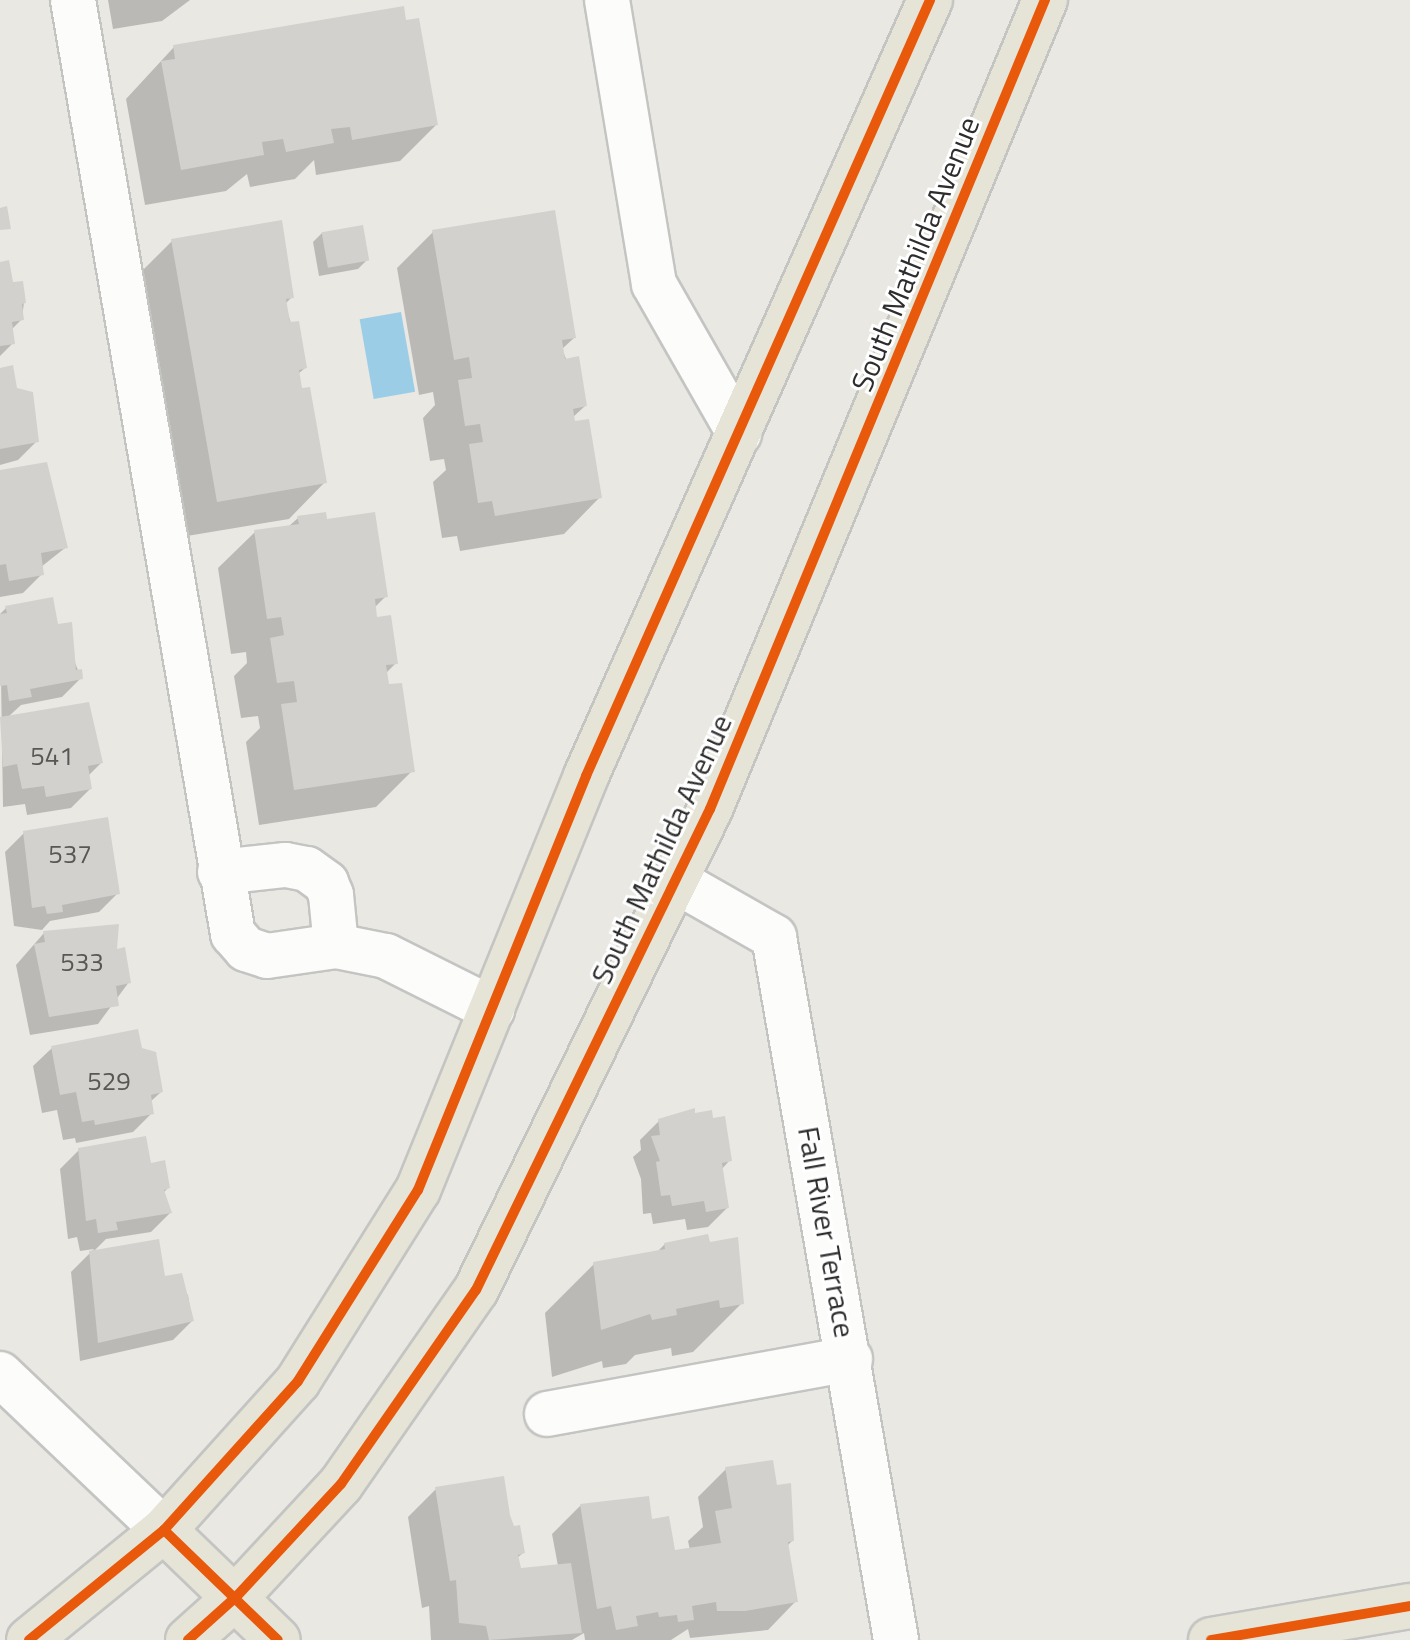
<!DOCTYPE html>
<style>
body{margin:0}
#map{position:relative;width:1410px;height:1640px;overflow:hidden;background:#eae8e3;font-family:"Titillium Web",sans-serif}
div>[style]{position:absolute}
.water>*{inset:0;background:#9ccde6;transform-origin:0 0}
.shadow>*{inset:0;background:#0003}
.building>*{inset:0;background:#d3d1ce;transform-origin:0 0}
.roads{filter:drop-shadow(2px 0 #c4c4c3) drop-shadow(-2px 0 #c4c4c3) drop-shadow(0 2px #c4c4c3) drop-shadow(0 -2px #c4c4c3)}
.minor>*{height:44px;margin:-22px;padding:0 22px;transform-origin:22px;border-radius:22px;background:#fcfcfb}
.major>*{height:44px;margin:-22px;padding:0 22px;transform-origin:22px;border-radius:22px;background:#e6e4d6}
.cycleway>*{height:10px;margin:-5px;padding:0 5px;transform-origin:5px;border-radius:5px;background:#e8590c}
span{translate:-50% -50%;white-space:nowrap;text-align:center;line-height:1.15;-webkit-text-stroke:6px #fff;paint-order:stroke}
.number-label{font-size:26px;color:#575756}
.number-label span{-webkit-text-stroke-width:0}
.street-label{font-size:30px;color:#2d2d2d}
</style>
<div id="map">
<div class="water">
<div style="left:401px;top:312px;width:81px;height:42px;rotate:80deg"></div>
</div>
<div class="shadow">
<div style="clip-path:polygon(108px 0,190px 0,162px 21px,113px 29px)"></div>
<div style="clip-path:polygon(174px 47px,436px 125px,400px 161px,316px 175px,314px 160px,295px 179px,250px 187px,247px 174px,226px 191px,145px 205px,126px 99px)"></div>
<div style="clip-path:polygon(433px 232px,574px 338px,562px 349px,585px 406px,572px 418px,600px 497px,564px 534px,460px 551px,457px 536px,442px 538px,433px 482px,446px 470px,444px 459px,430px 461px,423px 418px,435px 405px,433px 392px,419px 395px,397px 268px)"></div>
<div style="clip-path:polygon(322px 233px,367px 260px,358px 269px,319px 276px,313px 242px)"></div>
<div style="clip-path:polygon(172px 241px,292px 297px,285px 304px,305px 368px,298px 374px,325px 482px,289px 519px,181px 537px,136px 277px)"></div>
<div style="clip-path:polygon(0 264px,24px 302px,22px 319px,11px 330px,13px 343px,0 356px)"></div>
<div style="clip-path:polygon(0 370px,16px 389px,37px 441px,18px 460px,0 465px)"></div>
<div style="clip-path:polygon(0 472px,65px 548px,41px 567px,42px 574px,23px 593px,0 597px)"></div>
<div style="clip-path:polygon(298px 518px,325px 522px,386px 596px,374px 608px,375px 620px,396px 663px,385px 674px,412px 771px,376px 807px,259px 825px,246px 742px,260px 728px,258px 716px,241px 718px,234px 676px,247px 663px,246px 652px,231px 654px,218px 568px,255px 532px,288px 527px)"></div>
<div style="clip-path:polygon(6px 608px,57px 627px,70px 624px,72px 655px,81px 678px,62px 697px,21px 705px,7px 718px,101px 763px,88px 776px,90px 789px,71px 808px,27px 815px,25px 804px,3px 807px,0 614px)"></div>
<div style="clip-path:polygon(24px 833px,118px 893px,99px 912px,50px 921px,42px 930px,14px 926px,5px 852px)"></div>
<div style="clip-path:polygon(44px 933px,115px 951px,129px 982px,98px 1024px,30px 1035px,16px 965px)"></div>
<div style="clip-path:polygon(52px 1048px,140px 1050px,161px 1092px,150px 1102px,152px 1113px,133px 1132px,76px 1143px,75px 1138px,63px 1140px,57px 1110px,42px 1113px,33px 1066px)"></div>
<div style="clip-path:polygon(694px 1115px,711px 1120px,730px 1160px,721px 1170px,727px 1208px,708px 1227px,687px 1230px,685px 1219px,653px 1224px,651px 1213px,643px 1214px,641px 1179px,633px 1157px,641px 1150px,640px 1140px,659px 1121px)"></div>
<div style="clip-path:polygon(79px 1150px,149px 1165px,168px 1188px,163px 1193px,170px 1213px,151px 1232px,106px 1239px,93px 1252px,164px 1278px,188px 1295px,192px 1321px,173px 1340px,80px 1361px,71px 1272px,94px 1249px,80px 1251px,77px 1237px,68px 1239px,60px 1169px)"></div>
<div style="clip-path:polygon(665px 1244px,742px 1303px,693px 1352px,672px 1356px,671px 1348px,635px 1355px,626px 1364px,603px 1368px,602px 1361px,552px 1377px,545px 1313px,594px 1264px,657px 1252px)"></div>
<div style="clip-path:polygon(726px 1469px,776px 1487px,792px 1541px,787px 1546px,796px 1601px,768px 1630px,690px 1638px,688px 1629px,671px 1640px,585px 1640px,584px 1633px,572px 1640px,431px 1640px,429px 1606px,422px 1608px,408px 1517px,436px 1489px,508px 1515px,523px 1553px,517px 1558px,519px 1570px,558px 1566px,552px 1534px,580px 1506px,651px 1521px,673px 1553px,690px 1550px,688px 1541px,703px 1527px,698px 1497px)"></div>
</div>
<div class="building">
<div style="clip-path:polygon(404px 6px,406px 20px,419px 18px,438px 125px,352px 140px,350px 127px,331px 129px,334px 143px,286px 152px,283px 139px,262px 142px,264px 155px,181px 170px,161px 61px,175px 59px,173px 45px)"></div>
<div style="clip-path:polygon(7px 206px,11px 229px,0 230px,0 208px)"></div>
<div style="clip-path:polygon(555px 210px,576px 338px,562px 340px,565px 359px,579px 356px,587px 406px,573px 409px,575px 421px,589px 419px,602px 498px,495px 516px,492px 501px,478px 503px,469px 444px,483px 442px,480px 424px,465px 426px,458px 380px,472px 378px,469px 357px,454px 360px,432px 230px)"></div>
<div style="clip-path:polygon(282px 220px,294px 298px,286px 299px,290px 322px,299px 321px,307px 368px,299px 370px,302px 388px,310px 387px,327px 483px,217px 502px,171px 239px)"></div>
<div style="left:363px;top:225px;width:36px;height:42px;rotate:80deg"></div>
<div style="clip-path:polygon(9px 260px,13px 282px,23px 281px,26px 303px,22px 304px,24px 320px,12px 322px,15px 344px,0 346px,0 262px)"></div>
<div style="clip-path:polygon(13px 365px,17px 388px,33px 392px,39px 442px,0 449px,0 368px)"></div>
<div style="clip-path:polygon(47px 462px,68px 548px,41px 553px,44px 575px,9px 581px,6px 564px,0 565px,0 470px)"></div>
<div style="clip-path:polygon(326px 512px,327px 519px,375px 512px,388px 597px,375px 599px,377px 617px,391px 615px,398px 664px,386px 665px,389px 684px,402px 683px,415px 772px,294px 790px,281px 704px,297px 702px,294px 681px,277px 683px,270px 638px,284px 635px,281px 617px,267px 619px,254px 530px,299px 524px,297px 516px)"></div>
<div style="clip-path:polygon(53px 597px,58px 624px,72px 622px,76px 670px,82px 669px,83px 679px,30px 689px,32px 697px,9px 701px,7px 685px,0 686px,0 614px,7px 613px,5px 606px)"></div>
<div style="clip-path:polygon(89px 702px,103px 763px,88px 766px,92px 789px,46px 797px,44px 786px,22px 789px,17px 764px,3px 767px,0 717px)"></div>
<div style="clip-path:polygon(108px 817px,120px 894px,62px 905px,63px 912px,47px 914px,45px 906px,32px 908px,23px 831px)"></div>
<div style="clip-path:polygon(119px 924px,117px 949px,125px 947px,131px 983px,116px 986px,119px 1006px,49px 1017px,34px 944px,45px 942px,43px 931px)"></div>
<div style="clip-path:polygon(138px 1029px,142px 1048px,156px 1052px,163px 1092px,151px 1095px,154px 1114px,95px 1125px,94px 1120px,82px 1122px,76px 1092px,60px 1095px,51px 1046px)"></div>
<div style="clip-path:polygon(695px 1108px,695px 1113px,712px 1110px,713px 1118px,725px 1116px,732px 1161px,722px 1163px,729px 1208px,706px 1212px,704px 1201px,672px 1206px,670px 1195px,661px 1196px,656px 1162px,660px 1161px,651px 1136px,660px 1135px,658px 1119px)"></div>
<div style="clip-path:polygon(146px 1136px,151px 1163px,165px 1160px,170px 1188px,164px 1190px,172px 1213px,116px 1222px,118px 1230px,98px 1233px,96px 1219px,86px 1221px,78px 1148px)"></div>
<div style="clip-path:polygon(708px 1234px,710px 1242px,738px 1237px,744px 1304px,720px 1308px,719px 1300px,676px 1309px,677px 1315px,652px 1320px,650px 1314px,601px 1330px,593px 1262px,665px 1249px,664px 1243px)"></div>
<div style="clip-path:polygon(159px 1239px,165px 1276px,182px 1273px,194px 1321px,98px 1343px,89px 1251px)"></div>
<div style="clip-path:polygon(773px 1460px,777px 1485px,791px 1483px,794px 1541px,788px 1542px,798px 1602px,745px 1611px,717px 1611px,716px 1602px,692px 1606px,694px 1620px,678px 1622px,677px 1615px,659px 1617px,658px 1612px,636px 1616px,638px 1626px,616px 1630px,611px 1606px,597px 1609px,580px 1504px,649px 1496px,652px 1519px,669px 1516px,675px 1550px,721px 1543px,715px 1511px,732px 1508px,725px 1467px)"></div>
<div style="clip-path:polygon(504px 1476px,510px 1515px,514px 1526px,520px 1525px,525px 1553px,518px 1555px,521px 1568px,571px 1563px,582px 1633px,489px 1640px,486px 1626px,459px 1623px,456px 1580px,450px 1581px,435px 1487px)"></div>
</div>
<div class="roads">
<div class="minor">
<div style="left:73px;top:0;width:948px;rotate:80.28deg"></div>
<div style="left:233px;top:934px;width:20px;rotate:49deg"></div>
<div style="left:246px;top:949px;width:22px;rotate:18deg"></div>
<div style="left:267px;top:956px;width:70px;rotate:-8.2deg"></div>
<div style="left:336px;top:946px;width:51px;rotate:11.3deg"></div>
<div style="left:386px;top:956px;width:119px;rotate:26.6deg"></div>
<div style="left:607px;top:0;width:288px;rotate:80.6deg"></div>
<div style="left:654px;top:284px;width:172px;rotate:60.3deg"></div>
<div style="left:220px;top:872px;width:66px;rotate:-6.1deg"></div>
<div style="left:286px;top:865px;width:21px;rotate:11deg"></div>
<div style="left:307px;top:869px;width:24px;rotate:36deg"></div>
<div style="left:326px;top:883px;width:13px;rotate:67deg"></div>
<div style="left:331px;top:895px;width:51px;rotate:84.4deg"></div>
<div style="left:676px;top:881px;width:113px;rotate:29.7deg"></div>
<div style="left:774px;top:937px;width:714px;rotate:80.15deg"></div>
<div style="left:0;top:1374px;width:226px;rotate:43.6deg"></div>
<div style="left:547px;top:1414px;width:308px;rotate:-10.3deg"></div>
</div>
<div class="major">
<div style="left:164px;top:1530px;width:158px;rotate:44deg"></div>
<div style="left:29px;top:1640px;width:174px;rotate:-39.2deg"></div>
<div style="left:164px;top:1530px;width:200px;rotate:-48deg"></div>
<div style="left:298px;top:1381px;width:226px;rotate:-57.9deg"></div>
<div style="left:418px;top:1190px;width:447px;rotate:-67.9deg"></div>
<div style="left:586px;top:776px;width:849px;rotate:-66.09deg"></div>
<div style="left:188px;top:1640px;width:64px;rotate:-41.9deg"></div>
<div style="left:236px;top:1597px;width:154px;rotate:-47.1deg"></div>
<div style="left:341px;top:1484px;width:236px;rotate:-55.2deg"></div>
<div style="left:476px;top:1290px;width:535px;rotate:-64.06deg"></div>
<div style="left:710px;top:809px;width:876px;rotate:-67.51deg"></div>
<div style="left:1211px;top:1640px;width:202px;rotate:-9.7deg"></div>
</div>
</div>
<div class="cycleway">
<div style="left:164px;top:1530px;width:158px;rotate:44deg"></div>
<div style="left:29px;top:1640px;width:174px;rotate:-39.2deg"></div>
<div style="left:164px;top:1530px;width:200px;rotate:-48deg"></div>
<div style="left:298px;top:1381px;width:226px;rotate:-57.9deg"></div>
<div style="left:418px;top:1190px;width:447px;rotate:-67.9deg"></div>
<div style="left:586px;top:776px;width:849px;rotate:-66.09deg"></div>
<div style="left:188px;top:1640px;width:64px;rotate:-41.9deg"></div>
<div style="left:236px;top:1597px;width:154px;rotate:-47.1deg"></div>
<div style="left:341px;top:1484px;width:236px;rotate:-55.2deg"></div>
<div style="left:476px;top:1290px;width:535px;rotate:-64.06deg"></div>
<div style="left:710px;top:809px;width:876px;rotate:-67.51deg"></div>
<div style="left:1211px;top:1640px;width:202px;rotate:-9.7deg"></div>
</div>
<div class="number-label">
<span style="left:52px;top:756px">541</span>
<span style="left:70px;top:854px">537</span>
<span style="left:82px;top:962px">533</span>
<span style="left:109px;top:1081px">529</span>
</div>
<div class="street-label">
<span style="left:915px;top:254px;rotate:-68deg">South Mathilda Avenue</span>
<span style="left:661px;top:849px;rotate:-65deg">South Mathilda Avenue</span>
<span style="left:827px;top:1232px;rotate:80deg">Fall River Terrace</span>
</div>
</div>
